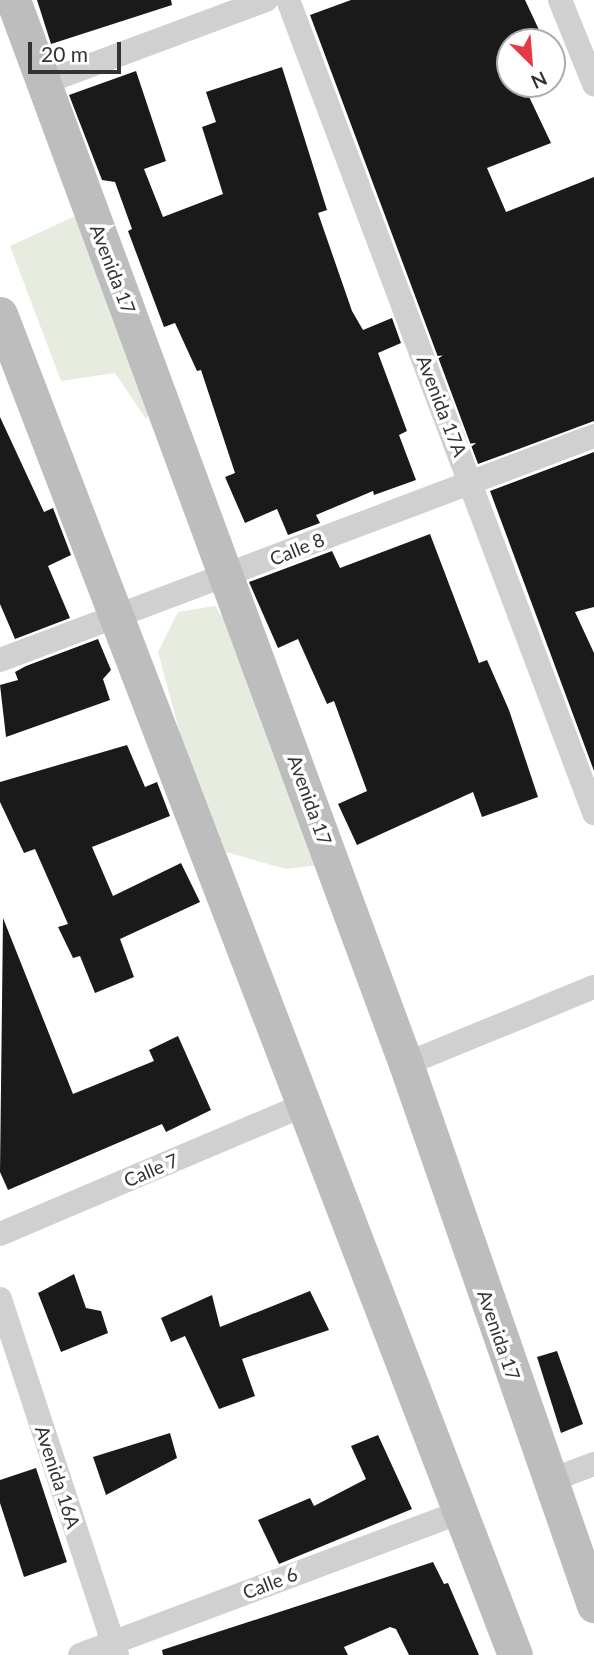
<!DOCTYPE html>
<style>
body{margin:0}
#map{position:relative;width:594px;height:1655px;overflow:hidden;background:#fff;font-family:Lato,sans-serif}
div>[style]{position:absolute}
.green>*{inset:0;background:#e6ecdf}
.building>*{inset:0;background:#1a1a1a}
.minor>*{height:24px;margin:-12px;padding:0 12px;transform-origin:12px;border-radius:12px;background:#d0d0d0}
.secondary>*{height:35px;margin:-17.5px;padding:0 17.5px;transform-origin:17.5px;border-radius:17.5px;background:#bdbdbd}
span{translate:-50% -50%;white-space:nowrap;text-align:center;line-height:1.15;-webkit-text-stroke:7px #fff;paint-order:stroke}
.street-label{font-size:19px;color:#333}
.north{position:absolute;left:496px;top:28px;width:70px;height:70px;box-sizing:border-box;background:#fff;border:2px solid #adadad;border-radius:50%;rotate:155deg;font-size:19px;font-weight:700;line-height:28px;text-align:center;color:#333}
.north::after{content:'';display:block;margin:auto;width:24px;height:32px;background:#e63946;clip-path:polygon(50% 0,100% 100%,50% 72%,0 100%)}
.scale{position:absolute;left:28px;top:42px;width:93px;height:32px;box-sizing:border-box;border:4px solid #333;border-top:0;padding-left:9px;font-size:21px;line-height:24px;white-space:nowrap;color:#333;-webkit-text-stroke:5px #fff;paint-order:stroke}
</style>
<div id="map">
<div class="green">
<div style="clip-path:polygon(82px 213px,160px 402px,146px 419px,115px 373px,61px 381px,10px 246px)"></div>
<div style="clip-path:polygon(215px 606px,240px 645px,319px 865px,286px 869px,226px 852px,181px 737px,158px 652px,178px 612px)"></div>
</div>
<div class="building">
<div style="clip-path:polygon(37px 0,171px 0,172px 5px,51px 44px)"></div>
<div style="clip-path:polygon(351px 0,525px 0,540px 32px,510px 42px,510px 84px,523px 84px,551px 143px,487px 168px,506px 212px,594px 177px,594px 421px,478px 464px,310px 15px)"></div>
<div style="clip-path:polygon(282px 67px,327px 210px,318px 213px,352px 311px,363px 330px,392px 318px,401px 343px,378px 353px,407px 431px,399px 435px,416px 480px,374px 495px,373px 491px,316px 515px,320px 523px,288px 535px,277px 509px,245px 523px,225px 477px,235px 473px,201px 370px,197px 371px,175px 323px,164px 327px,128px 231px,132px 229px,115px 182px,102px 180px,69px 95px,136px 71px,166px 161px,144px 169px,163px 217px,223px 194px,202px 127px,216px 122px,206px 92px)"></div>
<div style="clip-path:polygon(0 417px,44px 512px,53px 508px,71px 555px,48px 566px,70px 618px,15px 639px,0 604px)"></div>
<div style="clip-path:polygon(594px 452px,594px 607px,575px 612px,594px 653px,594px 771px,490px 491px)"></div>
<div style="clip-path:polygon(430px 534px,479px 663px,487px 660px,509px 710px,538px 797px,482px 817px,473px 792px,357px 845px,338px 804px,367px 791px,334px 701px,327px 704px,298px 639px,278px 648px,249px 582px,332px 551px,340px 568px)"></div>
<div style="clip-path:polygon(98px 639px,111px 670px,103px 679px,110px 700px,6px 737px,0 685px,18px 680px,15px 672px,26px 666px)"></div>
<div style="clip-path:polygon(127px 745px,145px 787px,157px 782px,170px 816px,92px 847px,113px 896px,181px 863px,200px 902px,120px 939px,134px 977px,95px 993px,80px 956px,73px 958px,58px 927px,68px 924px,35px 849px,24px 853px,0 802px,0 782px)"></div>
<div style="clip-path:polygon(3px 918px,73px 1094px,154px 1061px,149px 1050px,178px 1036px,211px 1110px,166px 1132px,162px 1124px,8px 1190px,0 1172px)"></div>
<div style="clip-path:polygon(74px 1274px,86px 1308px,101px 1311px,108px 1333px,61px 1352px,38px 1293px)"></div>
<div style="clip-path:polygon(310px 1291px,329px 1330px,242px 1359px,255px 1396px,219px 1409px,185px 1336px,171px 1342px,161px 1318px,212px 1295px,220px 1327px)"></div>
<div style="clip-path:polygon(557px 1351px,583px 1424px,561px 1433px,537px 1357px)"></div>
<div style="clip-path:polygon(170px 1433px,177px 1458px,106px 1495px,93px 1457px)"></div>
<div style="clip-path:polygon(378px 1435px,412px 1509px,279px 1564px,258px 1520px,310px 1498px,314px 1506px,366px 1479px,351px 1446px)"></div>
<div style="clip-path:polygon(36px 1468px,67px 1562px,24px 1577px,0 1503px,0 1480px)"></div>
<div style="clip-path:polygon(433px 1562px,444px 1584px,448px 1583px,479px 1655px,409px 1655px,396px 1629px,390px 1627px,344px 1647px,348px 1655px,163px 1655px,162px 1650px)"></div>
</div>
<div class="minor">
<div style="left:288px;top:0;width:869px;rotate:69.37deg"></div>
<div style="left:560px;top:0;width:91px;rotate:68deg"></div>
<div style="left:43px;top:83px;width:238px;rotate:-20.4deg"></div>
<div style="left:0;top:660px;width:635px;rotate:-20.66deg"></div>
<div style="left:406px;top:1064px;width:203px;rotate:-22.3deg"></div>
<div style="left:0;top:1234px;width:328px;rotate:-23deg"></div>
<div style="left:0;top:1299px;width:375px;rotate:71.8deg"></div>
<div style="left:549px;top:1481px;width:48px;rotate:-20.7deg"></div>
<div style="left:80px;top:1655px;width:406px;rotate:-20.6deg"></div>
</div>
<div class="secondary">
<div style="left:13px;top:0;width:1134px;rotate:69.73deg"></div>
<div style="left:406px;top:1064px;width:573px;rotate:70.84deg"></div>
<div style="left:0;top:314px;width:1436px;rotate:68.99deg"></div>
</div>
<div class="street-label">
<span style="left:113px;top:269px;rotate:69deg">Avenida 17</span>
<span style="left:442px;top:406px;rotate:69deg">Avenida 17A</span>
<span style="left:297px;top:549px;rotate:-22deg">Calle 8</span>
<span style="left:310px;top:800px;rotate:70deg">Avenida 17</span>
<span style="left:151px;top:1170px;rotate:-23deg">Calle 7</span>
<span style="left:499px;top:1335px;rotate:71deg">Avenida 17</span>
<span style="left:58px;top:1477px;rotate:72deg">Avenida 16A</span>
<span style="left:270px;top:1583px;rotate:-21deg">Calle 6</span>
</div>
<div class="north">N</div>
<div class="scale">20 m</div>
</div>
